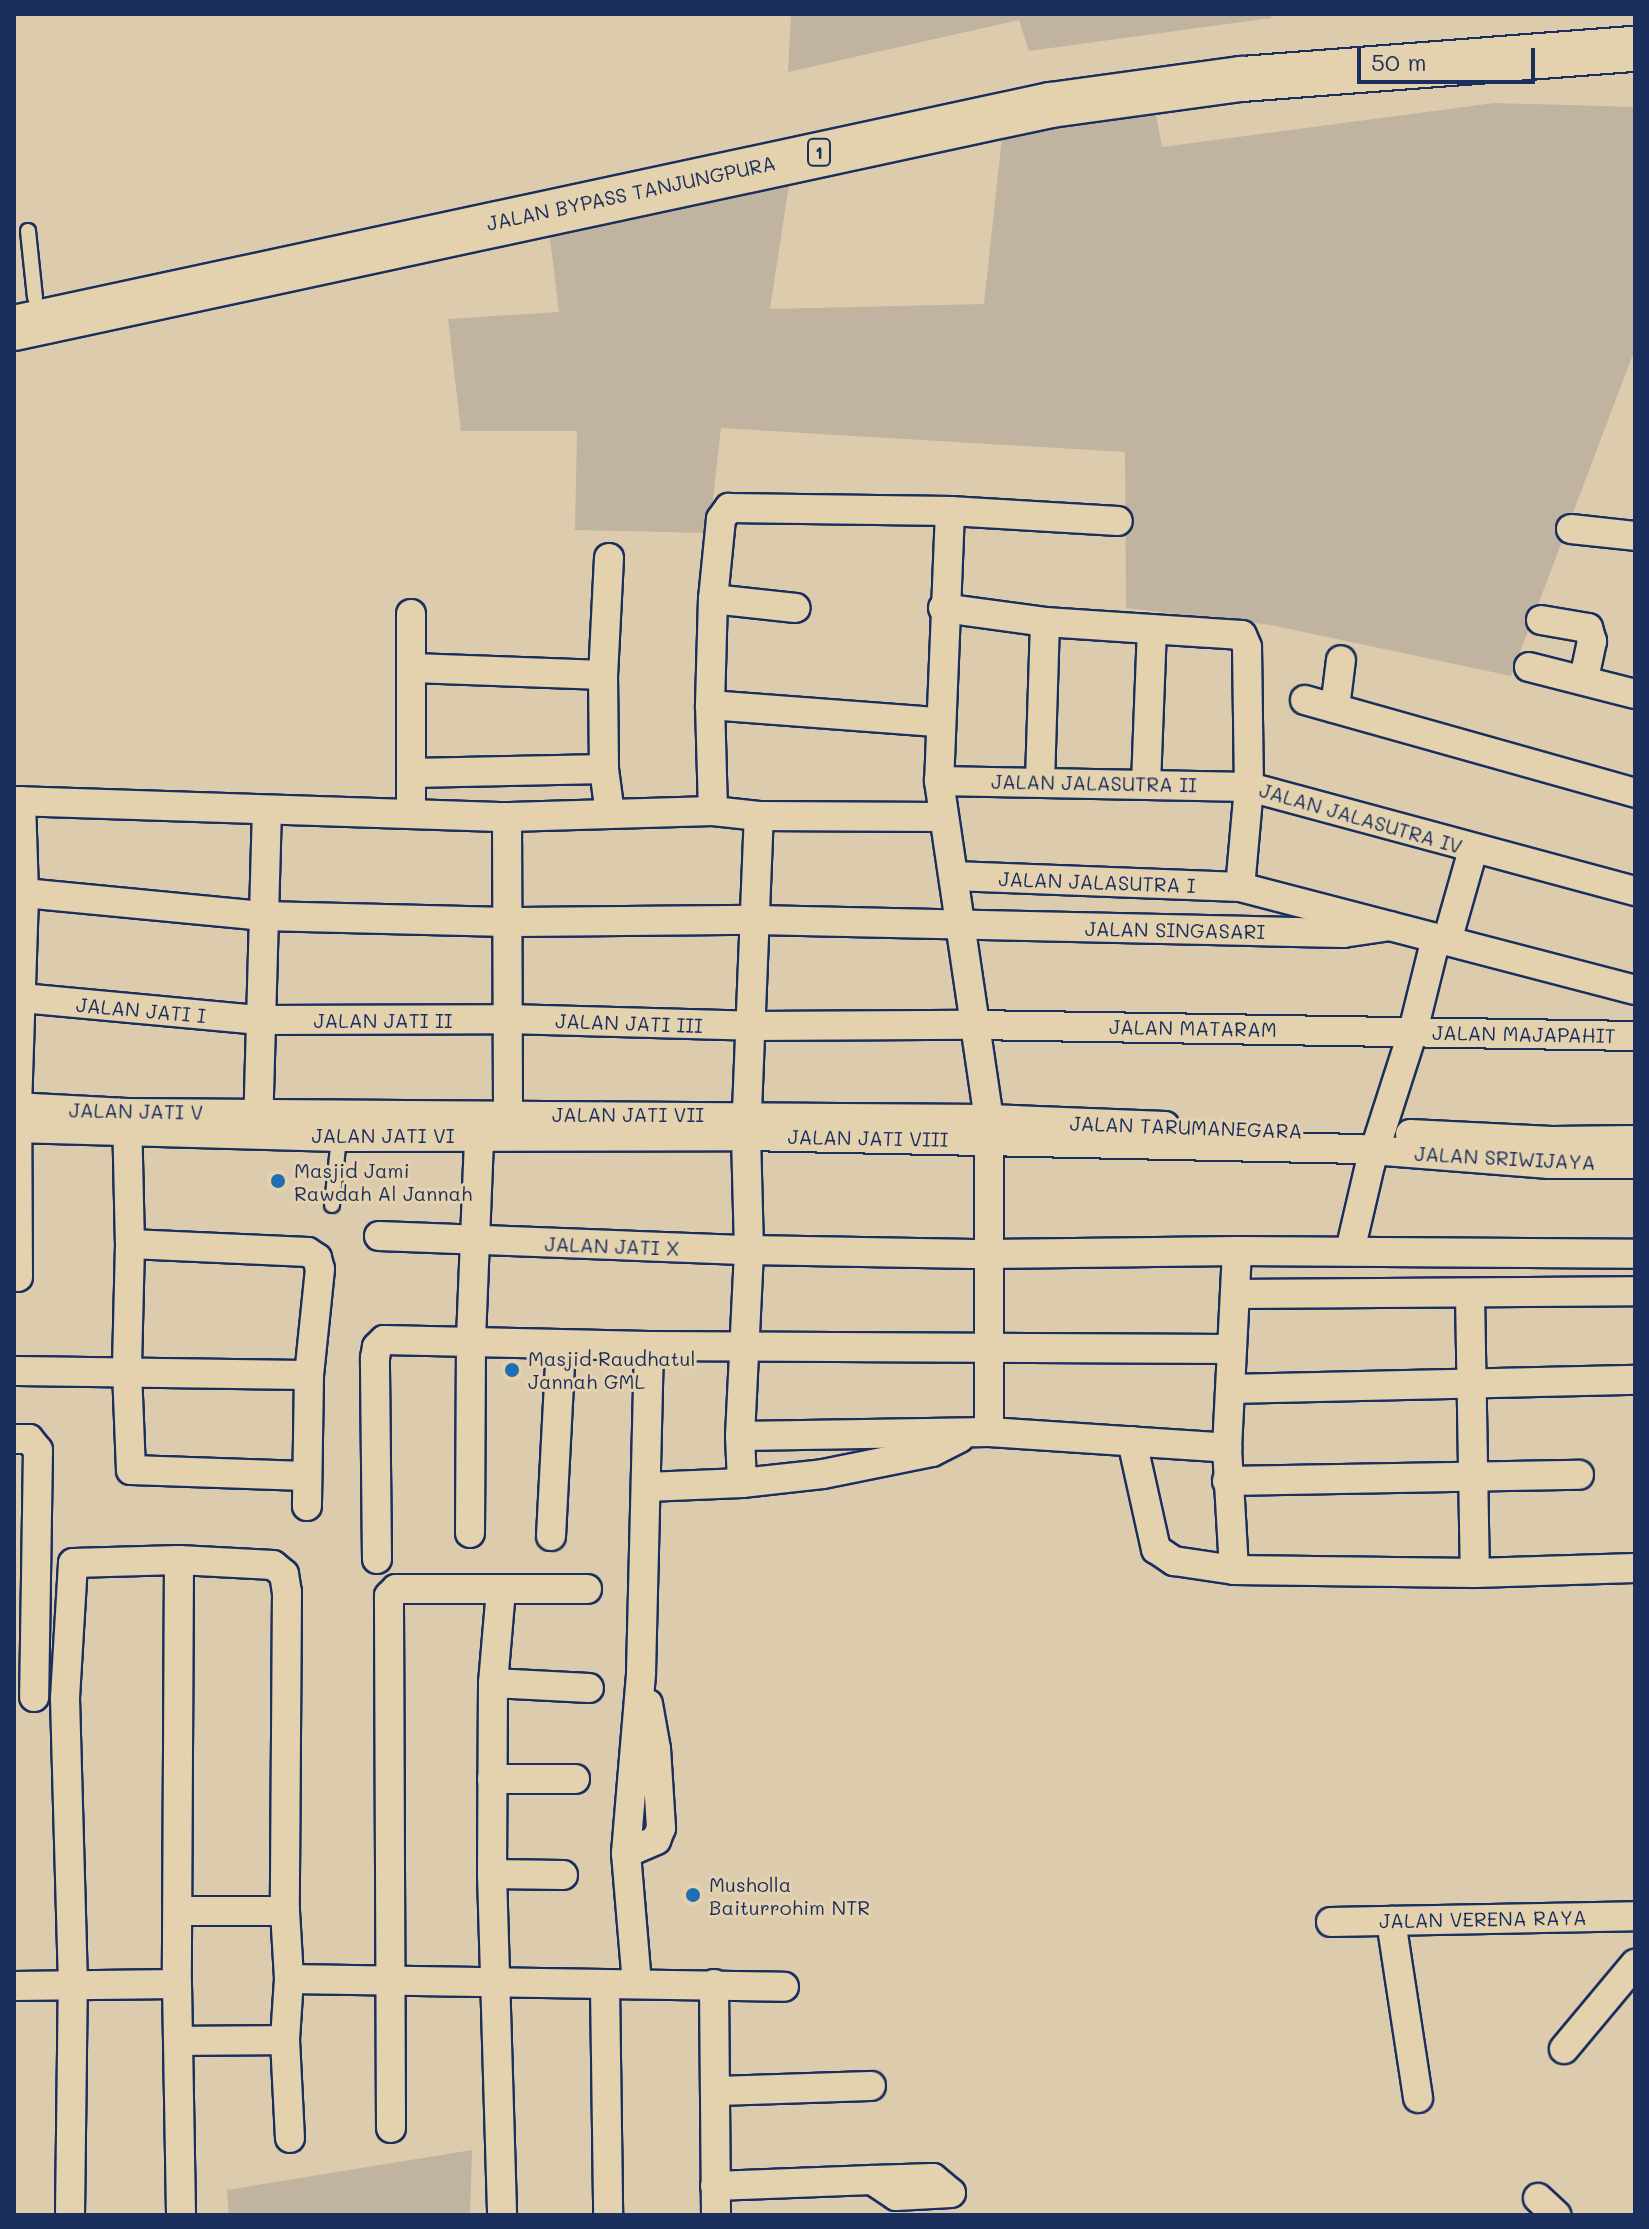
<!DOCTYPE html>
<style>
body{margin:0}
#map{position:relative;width:1649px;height:2229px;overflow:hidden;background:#dccbac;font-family:Mali,sans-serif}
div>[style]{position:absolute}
.green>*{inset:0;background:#c0b4a0}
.roads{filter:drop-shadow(2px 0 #1b2f5e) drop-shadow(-2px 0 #1b2f5e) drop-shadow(0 2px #1b2f5e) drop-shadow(0 -2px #1b2f5e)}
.service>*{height:14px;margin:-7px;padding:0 7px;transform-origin:7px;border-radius:7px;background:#e4d2af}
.minor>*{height:28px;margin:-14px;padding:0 14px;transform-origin:14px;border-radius:14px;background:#e4d2af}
.trunk>*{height:44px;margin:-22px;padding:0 22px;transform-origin:22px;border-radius:22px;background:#e4d2af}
.dots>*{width:22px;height:22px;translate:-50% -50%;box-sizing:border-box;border:4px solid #e4d2af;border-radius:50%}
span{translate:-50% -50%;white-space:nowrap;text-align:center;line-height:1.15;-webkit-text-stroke:6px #e4d2af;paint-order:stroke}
.shield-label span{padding:2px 6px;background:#e4d2af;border:2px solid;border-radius:6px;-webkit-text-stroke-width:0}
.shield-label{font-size:18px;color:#1b2f5e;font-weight:700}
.street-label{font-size:20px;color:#1b2f5e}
.poi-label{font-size:20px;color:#1b2f5e}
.left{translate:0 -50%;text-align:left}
.frame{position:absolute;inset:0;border:16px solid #1b2f5e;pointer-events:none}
.scale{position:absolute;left:1357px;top:48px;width:178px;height:36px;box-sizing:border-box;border:4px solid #1b2f5e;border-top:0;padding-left:10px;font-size:24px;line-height:28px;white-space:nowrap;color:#1b2f5e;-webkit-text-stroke:6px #e4d2af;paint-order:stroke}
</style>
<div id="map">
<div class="green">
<div style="clip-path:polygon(791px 14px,1271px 14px,1271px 18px,1029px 51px,1019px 20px,788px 72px)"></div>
<div style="clip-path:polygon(1494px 103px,1635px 107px,1635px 357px,1632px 357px,1511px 676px,1271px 625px,1126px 608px,1125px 452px,721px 428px,709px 533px,575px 530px,577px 431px,461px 431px,448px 319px,559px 312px,548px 223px,791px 171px,770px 309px,984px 304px,1003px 128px,1154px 104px,1162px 147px)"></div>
<div style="clip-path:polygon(472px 2150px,470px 2215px,229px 2215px,227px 2190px)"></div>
</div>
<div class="roads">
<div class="service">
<div style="left:28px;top:231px;width:67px;rotate:84deg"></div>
<div style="left:332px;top:1205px;width:68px;rotate:-84.1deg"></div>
</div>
<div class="minor">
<div style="left:950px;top:511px;width:270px;rotate:92.3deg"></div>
<div style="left:939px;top:781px;width:342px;rotate:81.6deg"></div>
<div style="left:989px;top:1119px;width:313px;rotate:90deg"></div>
<div style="left:1571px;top:529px;width:64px;rotate:6.2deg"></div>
<div style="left:609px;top:558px;width:117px;rotate:92.9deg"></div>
<div style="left:603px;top:675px;width:94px;rotate:89.4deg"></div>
<div style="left:604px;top:769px;width:45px;rotate:82.4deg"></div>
<div style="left:713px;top:599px;width:83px;rotate:6.2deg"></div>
<div style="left:943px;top:608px;width:103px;rotate:7.8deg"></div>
<div style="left:1045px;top:622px;width:197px;rotate:3.8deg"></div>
<div style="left:1242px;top:635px;width:13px;rotate:67deg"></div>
<div style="left:1247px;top:647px;width:140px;rotate:89.2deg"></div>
<div style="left:1249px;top:787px;width:100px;rotate:95.1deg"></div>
<div style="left:411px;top:614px;width:200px;rotate:90deg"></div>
<div style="left:1541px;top:620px;width:48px;rotate:9.7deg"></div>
<div style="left:1588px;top:628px;width:14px;rotate:73deg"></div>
<div style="left:1592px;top:641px;width:40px;rotate:102deg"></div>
<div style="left:1529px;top:667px;width:109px;rotate:14.3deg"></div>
<div style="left:413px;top:668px;width:190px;rotate:2.1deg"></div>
<div style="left:1305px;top:700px;width:343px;rotate:15.7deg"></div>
<div style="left:710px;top:705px;width:229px;rotate:4.3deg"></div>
<div style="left:1335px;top:708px;width:48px;rotate:-82.9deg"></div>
<div style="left:413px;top:773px;width:191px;rotate:-1.2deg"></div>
<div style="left:939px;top:781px;width:310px;rotate:1.1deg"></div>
<div style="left:1249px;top:787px;width:400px;rotate:15.1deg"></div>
<div style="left:1040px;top:781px;width:159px;rotate:-88.2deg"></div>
<div style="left:1146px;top:784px;width:155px;rotate:-87.8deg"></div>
<div style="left:14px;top:801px;width:493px;rotate:1.9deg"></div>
<div style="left:507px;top:817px;width:206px;rotate:-1.7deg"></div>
<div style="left:713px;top:811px;width:46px;rotate:6.2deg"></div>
<div style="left:759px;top:816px;width:183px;rotate:0.3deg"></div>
<div style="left:713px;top:811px;width:106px;rotate:-91.6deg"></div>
<div style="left:710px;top:705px;width:106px;rotate:-88.4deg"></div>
<div style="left:713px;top:599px;width:80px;rotate:-84.3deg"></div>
<div style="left:721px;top:519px;width:14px;rotate:-54deg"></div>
<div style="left:729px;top:508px;width:221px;rotate:0.8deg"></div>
<div style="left:950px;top:511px;width:168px;rotate:3.4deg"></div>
<div style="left:507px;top:817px;width:314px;rotate:89.8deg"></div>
<div style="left:954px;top:876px;width:286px;rotate:2.2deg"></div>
<div style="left:1240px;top:887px;width:408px;rotate:14.6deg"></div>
<div style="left:24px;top:893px;width:239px;rotate:5.5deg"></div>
<div style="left:262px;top:916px;width:245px;rotate:1.4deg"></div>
<div style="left:507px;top:922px;width:249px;rotate:-0.5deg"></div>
<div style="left:756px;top:920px;width:538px;rotate:1.28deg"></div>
<div style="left:1294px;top:932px;width:49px;rotate:1.2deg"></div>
<div style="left:1343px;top:933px;width:48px;rotate:-8.5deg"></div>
<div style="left:1447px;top:941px;width:95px;rotate:-74.1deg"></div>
<div style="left:22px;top:998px;width:239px;rotate:5.3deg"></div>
<div style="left:260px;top:1020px;width:246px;rotate:-0.2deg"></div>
<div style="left:506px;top:1019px;width:246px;rotate:1.6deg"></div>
<div style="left:752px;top:1026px;width:221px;rotate:-0.3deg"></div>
<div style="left:973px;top:1025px;width:662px;rotate:0.95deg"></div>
<div style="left:14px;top:1107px;width:113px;rotate:3deg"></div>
<div style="left:127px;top:1113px;width:862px;rotate:0.4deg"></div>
<div style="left:989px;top:1119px;width:176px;rotate:2.3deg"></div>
<div style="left:127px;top:1114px;width:130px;rotate:88.7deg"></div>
<div style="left:130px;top:1244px;width:127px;rotate:91.4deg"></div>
<div style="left:127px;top:1371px;width:99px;rotate:87.7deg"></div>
<div style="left:131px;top:1470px;width:175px;rotate:2deg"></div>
<div style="left:14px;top:1128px;width:325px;rotate:1.6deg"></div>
<div style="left:339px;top:1137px;width:407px;rotate:-0.1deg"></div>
<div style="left:746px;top:1136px;width:613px;rotate:1.21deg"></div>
<div style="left:1359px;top:1149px;width:191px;rotate:4.5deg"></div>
<div style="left:1549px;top:1164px;width:86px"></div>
<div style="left:258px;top:1130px;width:319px;rotate:-88.4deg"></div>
<div style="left:1410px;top:1134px;width:142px;rotate:2.8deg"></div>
<div style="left:1552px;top:1141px;width:83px;rotate:-0.7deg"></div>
<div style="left:379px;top:1236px;width:370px;rotate:2.2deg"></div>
<div style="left:749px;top:1250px;width:239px;rotate:1deg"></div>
<div style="left:988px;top:1254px;width:249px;rotate:-0.7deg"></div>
<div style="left:1237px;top:1251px;width:197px;rotate:92.9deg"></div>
<div style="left:1227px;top:1448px;width:122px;rotate:86.7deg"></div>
<div style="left:1234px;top:1570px;width:241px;rotate:0.7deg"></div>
<div style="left:1475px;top:1573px;width:160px;rotate:-1.8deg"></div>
<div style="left:130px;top:1244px;width:178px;rotate:2.6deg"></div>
<div style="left:308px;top:1252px;width:11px;rotate:34deg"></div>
<div style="left:317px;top:1258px;width:11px;rotate:75deg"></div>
<div style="left:320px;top:1269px;width:107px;rotate:95.9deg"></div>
<div style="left:309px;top:1375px;width:131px;rotate:90.9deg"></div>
<div style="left:1237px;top:1251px;width:398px;rotate:0.4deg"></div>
<div style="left:1350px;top:1251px;width:88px;rotate:-76.9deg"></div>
<div style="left:1370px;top:1165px;width:141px;rotate:-72.2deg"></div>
<div style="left:1413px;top:1031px;width:96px;rotate:-76.1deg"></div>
<div style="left:18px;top:1277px;width:170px;rotate:-90.3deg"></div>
<div style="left:17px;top:1107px;width:214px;rotate:-88.1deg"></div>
<div style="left:24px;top:893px;width:92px;rotate:-91.9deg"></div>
<div style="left:1235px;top:1294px;width:400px;rotate:-0.4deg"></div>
<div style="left:1470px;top:1294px;width:279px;rotate:89deg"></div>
<div style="left:14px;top:1371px;width:295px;rotate:0.8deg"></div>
<div style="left:1232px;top:1389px;width:403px;rotate:-1.3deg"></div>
<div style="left:740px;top:1436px;width:249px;rotate:-0.9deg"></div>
<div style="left:989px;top:1432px;width:239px;rotate:3.8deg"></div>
<div style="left:14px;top:1439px;width:15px"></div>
<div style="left:29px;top:1439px;width:14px;rotate:51deg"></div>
<div style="left:38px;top:1450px;width:247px;rotate:90.9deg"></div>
<div style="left:1132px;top:1441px;width:111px;rotate:77.5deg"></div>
<div style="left:1156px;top:1549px;width:22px;rotate:34deg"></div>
<div style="left:1174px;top:1561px;width:61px;rotate:8.5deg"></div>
<div style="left:1227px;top:1481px;width:352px;rotate:-1deg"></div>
<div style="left:742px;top:1483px;width:47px;rotate:-92.4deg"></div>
<div style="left:740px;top:1436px;width:186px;rotate:-87.2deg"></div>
<div style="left:749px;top:1250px;width:114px;rotate:-91.5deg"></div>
<div style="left:746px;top:1136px;width:320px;rotate:-87.7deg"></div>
<div style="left:647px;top:1487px;width:95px;rotate:-2.4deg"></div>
<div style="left:742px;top:1483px;width:81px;rotate:-6.3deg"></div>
<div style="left:823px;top:1474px;width:111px;rotate:-11.4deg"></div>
<div style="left:932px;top:1452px;width:31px;rotate:-27deg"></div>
<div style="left:470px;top:1533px;width:194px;rotate:-89.7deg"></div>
<div style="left:471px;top:1339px;width:221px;rotate:-87.7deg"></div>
<div style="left:551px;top:1536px;width:192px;rotate:-87deg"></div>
<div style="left:377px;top:1559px;width:201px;rotate:-90.6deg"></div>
<div style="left:375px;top:1358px;width:11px;rotate:-80deg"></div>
<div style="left:377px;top:1347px;width:10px;rotate:-45deg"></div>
<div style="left:384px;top:1340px;width:265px;rotate:1.3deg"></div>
<div style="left:649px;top:1346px;width:583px;rotate:0.29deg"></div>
<div style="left:179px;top:1560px;width:424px;rotate:90.3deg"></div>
<div style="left:177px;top:1984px;width:231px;rotate:89deg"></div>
<div style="left:501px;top:1590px;width:93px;rotate:94.9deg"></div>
<div style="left:493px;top:1683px;width:191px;rotate:90.3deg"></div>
<div style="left:492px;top:1874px;width:341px;rotate:88.3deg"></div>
<div style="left:493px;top:1683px;width:96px;rotate:3deg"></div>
<div style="left:492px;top:1779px;width:83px"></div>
<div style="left:626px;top:1853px;width:33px;rotate:-23deg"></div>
<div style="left:656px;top:1840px;width:13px;rotate:-67deg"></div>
<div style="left:661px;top:1828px;width:79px;rotate:-93.6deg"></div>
<div style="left:656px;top:1749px;width:46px;rotate:-100.1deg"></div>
<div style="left:492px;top:1874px;width:71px;rotate:0.8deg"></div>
<div style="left:178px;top:1911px;width:107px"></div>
<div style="left:1391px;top:1921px;width:179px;rotate:81.3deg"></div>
<div style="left:1331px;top:1922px;width:304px;rotate:-1.1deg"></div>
<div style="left:289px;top:1979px;width:495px;rotate:0.9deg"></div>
<div style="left:637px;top:1984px;width:131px;rotate:-94.8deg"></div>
<div style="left:626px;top:1853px;width:181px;rotate:-85.2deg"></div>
<div style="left:641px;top:1673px;width:327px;rotate:-88.6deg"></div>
<div style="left:714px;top:1984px;width:231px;rotate:89.5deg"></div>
<div style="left:14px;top:1986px;width:163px;rotate:-0.7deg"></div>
<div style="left:605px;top:1986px;width:229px;rotate:89.2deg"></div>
<div style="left:180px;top:2041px;width:105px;rotate:-0.5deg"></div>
<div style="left:1564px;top:2049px;width:111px;rotate:-50.1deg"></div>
<div style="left:717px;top:2091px;width:154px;rotate:-1.9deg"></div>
<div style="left:391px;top:2128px;width:532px;rotate:-90.22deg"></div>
<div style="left:389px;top:1596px;width:10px;rotate:-45deg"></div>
<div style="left:396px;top:1589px;width:191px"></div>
<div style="left:715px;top:2186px;width:157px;rotate:-2.2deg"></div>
<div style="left:872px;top:2180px;width:61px;rotate:-1.9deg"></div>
<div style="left:933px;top:2178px;width:23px;rotate:40deg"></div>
<div style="left:951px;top:2193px;width:55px;rotate:176.9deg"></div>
<div style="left:896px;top:2196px;width:29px;rotate:-146deg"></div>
<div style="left:1538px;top:2198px;width:25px;rotate:43deg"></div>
<div style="left:70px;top:2215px;width:230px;rotate:-89.3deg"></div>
<div style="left:73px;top:1985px;width:287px;rotate:-91.6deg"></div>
<div style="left:65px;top:1698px;width:135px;rotate:-86.6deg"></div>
<div style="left:73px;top:1563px;width:106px;rotate:-1.6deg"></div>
<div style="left:179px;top:1560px;width:94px;rotate:3deg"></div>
<div style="left:273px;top:1565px;width:14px;rotate:39deg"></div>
<div style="left:284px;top:1574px;width:18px;rotate:81deg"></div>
<div style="left:287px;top:1592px;width:319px;rotate:90.4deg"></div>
<div style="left:285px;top:1911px;width:68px;rotate:86.6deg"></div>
<div style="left:289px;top:1979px;width:61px;rotate:93.8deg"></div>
<div style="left:285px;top:2040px;width:98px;rotate:87.1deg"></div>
</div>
<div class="trunk">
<div style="left:14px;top:328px;width:1061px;rotate:-12.14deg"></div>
<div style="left:1051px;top:105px;width:193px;rotate:-7.8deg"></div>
<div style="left:1242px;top:79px;width:394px;rotate:-4.4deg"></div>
</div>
</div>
<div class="dots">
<div style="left:278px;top:1181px;background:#1f6fb2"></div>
<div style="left:512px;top:1370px;background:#1f6fb2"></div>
<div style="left:693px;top:1895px;background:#1f6fb2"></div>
</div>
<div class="shield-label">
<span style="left:819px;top:152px">1</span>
</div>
<div class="street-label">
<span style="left:631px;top:193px;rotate:-12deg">JALAN BYPASS TANJUNGPURA</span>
<span style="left:1094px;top:783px;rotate:1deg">JALAN JALASUTRA II</span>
<span style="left:1361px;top:818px;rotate:16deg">JALAN JALASUTRA IV</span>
<span style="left:1097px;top:882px;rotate:2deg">JALAN JALASUTRA I</span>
<span style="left:1175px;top:930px;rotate:1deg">JALAN SINGASARI</span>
<span style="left:141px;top:1010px;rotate:5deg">JALAN JATI I</span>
<span style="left:383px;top:1020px">JALAN JATI II</span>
<span style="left:629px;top:1023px;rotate:2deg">JALAN JATI III</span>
<span style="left:1193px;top:1028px;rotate:1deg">JALAN MATARAM</span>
<span style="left:1524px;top:1034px;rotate:1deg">JALAN MAJAPAHIT</span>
<span style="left:136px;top:1111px;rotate:1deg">JALAN JATI V</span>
<span style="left:628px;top:1114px">JALAN JATI VII</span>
<span style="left:1186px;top:1127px;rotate:2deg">JALAN TARUMANEGARA</span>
<span style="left:383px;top:1135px">JALAN JATI VI</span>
<span style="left:868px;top:1138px;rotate:1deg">JALAN JATI VIII</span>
<span style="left:1505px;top:1158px;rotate:3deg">JALAN SRIWIJAYA</span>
<span style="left:612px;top:1246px;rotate:2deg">JALAN JATI X</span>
<span style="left:1483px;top:1919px;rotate:-1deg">JALAN VERENA RAYA</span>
</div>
<div class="poi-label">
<span class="left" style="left:294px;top:1182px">Masjid Jami<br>Rawdah Al Jannah</span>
<span class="left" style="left:528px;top:1370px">Masjid Raudhatul<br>Jannah GML</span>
<span class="left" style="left:709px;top:1896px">Musholla<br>Baiturrohim NTR</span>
</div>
<div class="frame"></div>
<div class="scale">50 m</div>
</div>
